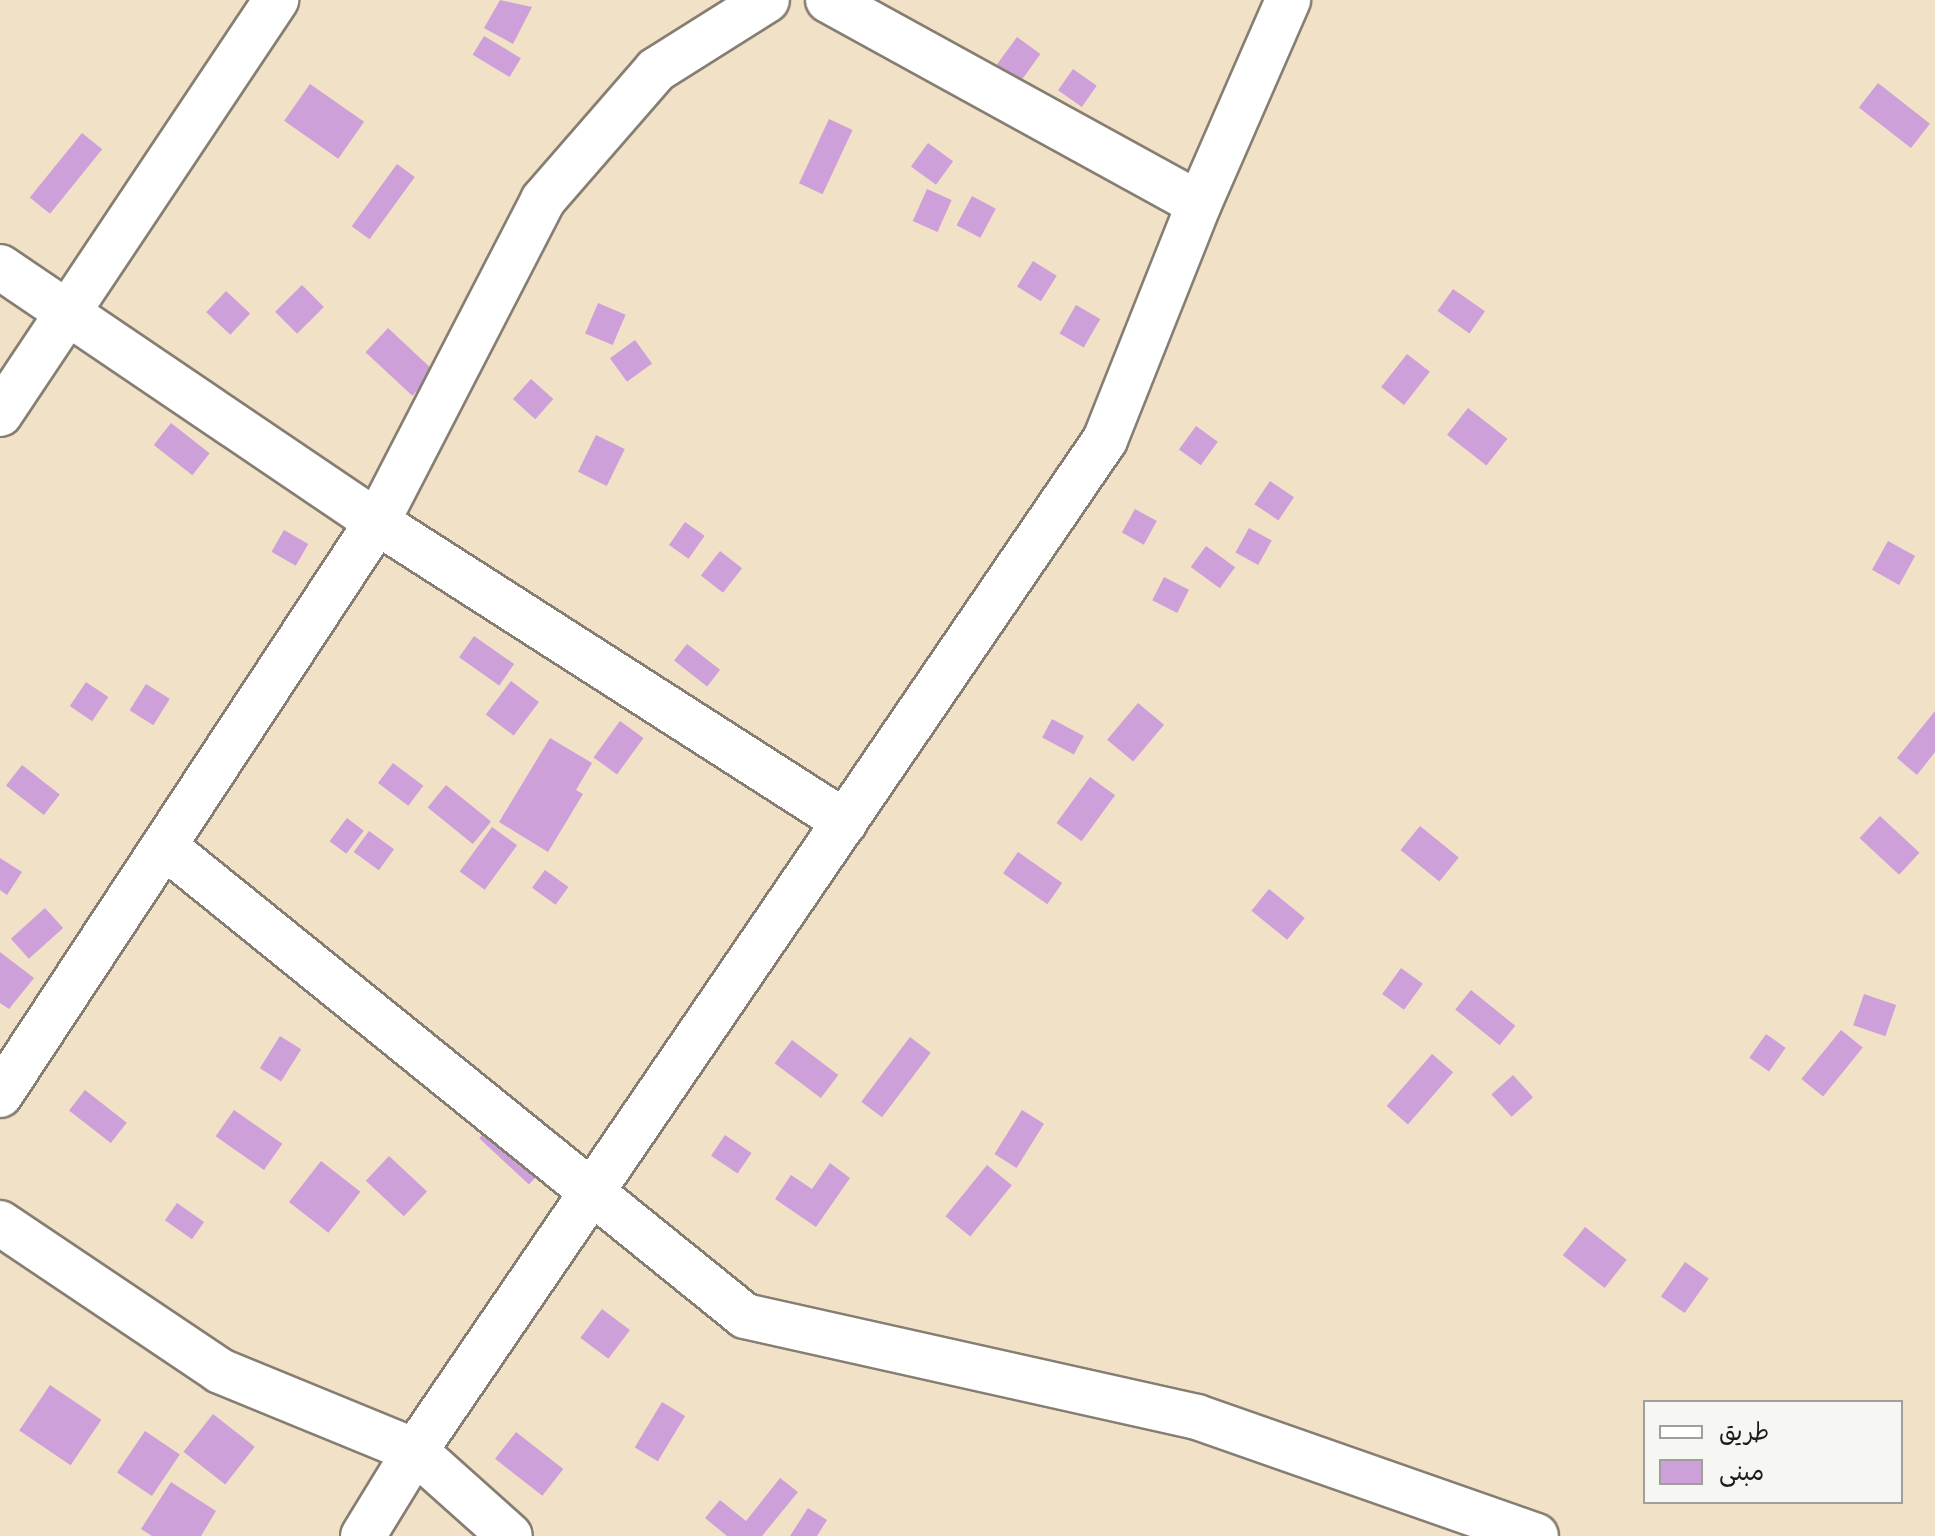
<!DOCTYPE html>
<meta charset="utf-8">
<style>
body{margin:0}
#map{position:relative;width:1935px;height:1536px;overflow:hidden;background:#f1e1c7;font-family:Sriracha,"Playpen Sans Arabic",sans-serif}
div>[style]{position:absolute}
.building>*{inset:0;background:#cea0d9;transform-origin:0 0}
.roads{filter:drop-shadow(2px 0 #867e72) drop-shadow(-2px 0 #867e72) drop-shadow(0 2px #867e72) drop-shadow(0 -2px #867e72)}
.street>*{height:44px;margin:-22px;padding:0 22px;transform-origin:22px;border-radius:22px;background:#fff}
span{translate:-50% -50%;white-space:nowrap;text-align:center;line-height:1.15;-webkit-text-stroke:6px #f6f6f2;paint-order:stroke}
.legend{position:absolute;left:1643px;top:1400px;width:260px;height:104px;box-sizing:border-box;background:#f6f6f2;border:2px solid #9f9f9c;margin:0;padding:10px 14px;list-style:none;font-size:24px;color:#1c1c1c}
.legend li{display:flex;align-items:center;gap:16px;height:40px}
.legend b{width:40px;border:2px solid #9f9f9c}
</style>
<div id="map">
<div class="building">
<div style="clip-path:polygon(500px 0,532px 7px,513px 44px,484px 28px)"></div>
<div style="left:484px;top:36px;width:43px;height:22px;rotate:31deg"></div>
<div style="left:1017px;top:37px;width:29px;height:36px;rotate:36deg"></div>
<div style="left:1073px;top:69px;width:29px;height:26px;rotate:35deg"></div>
<div style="left:1878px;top:83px;width:66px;height:31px;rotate:38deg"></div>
<div style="left:310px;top:84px;width:66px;height:45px;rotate:35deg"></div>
<div style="left:829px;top:119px;width:26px;height:71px;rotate:25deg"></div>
<div style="left:82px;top:133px;width:26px;height:83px;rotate:39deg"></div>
<div style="left:928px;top:143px;width:31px;height:29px;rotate:36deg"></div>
<div style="left:397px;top:164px;width:22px;height:77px;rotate:36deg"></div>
<div style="left:927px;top:189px;width:27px;height:35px;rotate:24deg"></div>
<div style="left:972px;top:196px;width:27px;height:33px;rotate:28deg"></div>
<div style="left:1033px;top:261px;width:28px;height:30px;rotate:32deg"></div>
<div style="left:302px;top:285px;width:31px;height:38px;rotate:45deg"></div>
<div style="left:1453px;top:289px;width:39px;height:27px;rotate:35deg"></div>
<div style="left:226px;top:291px;width:33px;height:29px;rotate:43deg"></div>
<div style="left:598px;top:303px;width:30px;height:33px;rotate:23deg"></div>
<div style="left:1076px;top:305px;width:28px;height:33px;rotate:30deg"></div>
<div style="left:388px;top:328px;width:64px;height:33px;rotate:43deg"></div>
<div style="left:635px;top:340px;width:29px;height:31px;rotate:54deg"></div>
<div style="left:1407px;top:354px;width:29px;height:42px;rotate:38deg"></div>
<div style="left:531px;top:379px;width:30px;height:27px;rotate:42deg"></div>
<div style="left:1468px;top:408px;width:50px;height:34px;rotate:38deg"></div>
<div style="left:171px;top:423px;width:49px;height:28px;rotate:38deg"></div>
<div style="left:1196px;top:426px;width:27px;height:29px;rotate:36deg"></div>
<div style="left:596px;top:435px;width:32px;height:41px;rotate:26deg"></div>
<div style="left:1270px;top:481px;width:29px;height:28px;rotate:34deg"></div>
<div style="left:1135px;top:509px;width:25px;height:27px;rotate:29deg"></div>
<div style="left:685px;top:522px;width:24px;height:28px;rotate:35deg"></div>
<div style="left:1249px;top:528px;width:26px;height:28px;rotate:29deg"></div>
<div style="left:284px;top:530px;width:28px;height:25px;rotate:30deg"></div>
<div style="left:1888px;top:541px;width:31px;height:33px;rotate:29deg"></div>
<div style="left:1206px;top:546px;width:36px;height:26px;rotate:36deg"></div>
<div style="left:720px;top:551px;width:28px;height:31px;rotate:38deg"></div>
<div style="left:1164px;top:577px;width:28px;height:26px;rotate:27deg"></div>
<div style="left:474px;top:636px;width:49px;height:26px;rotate:35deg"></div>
<div style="left:687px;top:644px;width:42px;height:21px;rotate:38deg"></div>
<div style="left:511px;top:681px;width:35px;height:42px;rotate:37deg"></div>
<div style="left:86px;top:682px;width:27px;height:29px;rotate:34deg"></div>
<div style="left:146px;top:684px;width:28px;height:31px;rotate:32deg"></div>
<div style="left:1138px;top:703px;width:34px;height:48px;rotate:40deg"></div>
<div style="clip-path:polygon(1935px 711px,1935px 752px,1917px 775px,1897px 758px)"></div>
<div style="left:1052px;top:719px;width:36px;height:21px;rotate:28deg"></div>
<div style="left:620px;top:721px;width:29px;height:45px;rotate:36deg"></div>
<div style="clip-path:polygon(550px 738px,592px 763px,576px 790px,583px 794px,548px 852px,499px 822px)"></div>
<div style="left:393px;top:763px;width:38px;height:25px;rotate:37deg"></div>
<div style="left:22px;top:765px;width:48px;height:26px;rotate:38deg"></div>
<div style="left:1090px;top:777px;width:31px;height:57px;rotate:36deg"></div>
<div style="left:446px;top:785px;width:58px;height:29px;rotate:39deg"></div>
<div style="left:1880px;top:816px;width:54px;height:30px;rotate:43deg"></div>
<div style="left:347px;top:818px;width:21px;height:29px;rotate:37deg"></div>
<div style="left:1420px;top:826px;width:50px;height:31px;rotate:39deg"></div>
<div style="left:492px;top:827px;width:31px;height:55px;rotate:36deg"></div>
<div style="left:369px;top:831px;width:31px;height:26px;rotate:36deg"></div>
<div style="left:1018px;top:852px;width:54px;height:26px;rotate:35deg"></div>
<div style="clip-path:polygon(0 858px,22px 872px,7px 895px,0 890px)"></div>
<div style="left:545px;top:870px;width:29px;height:22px;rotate:36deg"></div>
<div style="left:1269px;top:889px;width:46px;height:28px;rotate:39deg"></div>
<div style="left:45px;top:908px;width:27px;height:46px;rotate:48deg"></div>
<div style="clip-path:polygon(0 952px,34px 978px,9px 1009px,0 1003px)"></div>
<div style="left:1401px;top:968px;width:27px;height:32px;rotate:36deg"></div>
<div style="left:1471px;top:990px;width:57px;height:25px;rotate:39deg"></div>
<div style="left:1864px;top:994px;width:34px;height:33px;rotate:19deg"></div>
<div style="left:1841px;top:1030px;width:28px;height:63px;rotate:39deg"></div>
<div style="left:1766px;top:1034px;width:24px;height:29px;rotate:35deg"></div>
<div style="left:280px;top:1036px;width:25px;height:38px;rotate:32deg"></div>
<div style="left:910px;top:1037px;width:26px;height:81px;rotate:37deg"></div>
<div style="left:792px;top:1040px;width:58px;height:29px;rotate:37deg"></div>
<div style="left:1432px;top:1054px;width:28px;height:69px;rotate:41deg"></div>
<div style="left:1513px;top:1075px;width:30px;height:29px;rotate:48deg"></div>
<div style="left:85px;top:1090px;width:53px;height:26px;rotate:38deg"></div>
<div style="left:234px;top:1110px;width:59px;height:32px;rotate:35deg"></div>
<div style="left:1022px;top:1110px;width:26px;height:52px;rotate:32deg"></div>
<div style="left:499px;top:1117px;width:68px;height:29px;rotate:43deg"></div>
<div style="left:725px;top:1135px;width:32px;height:25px;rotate:34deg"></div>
<div style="left:389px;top:1156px;width:52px;height:34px;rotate:43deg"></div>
<div style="left:321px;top:1161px;width:50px;height:52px;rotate:38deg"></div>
<div style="clip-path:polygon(830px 1163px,850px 1178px,816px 1227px,775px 1199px,791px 1175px,812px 1189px)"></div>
<div style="left:987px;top:1165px;width:32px;height:66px;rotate:39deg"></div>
<div style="left:177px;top:1203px;width:33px;height:21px;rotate:35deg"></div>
<div style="left:1585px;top:1227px;width:53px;height:36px;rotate:38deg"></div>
<div style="left:1685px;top:1262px;width:29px;height:42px;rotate:35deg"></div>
<div style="left:602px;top:1309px;width:35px;height:36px;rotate:37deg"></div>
<div style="left:50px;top:1385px;width:62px;height:55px;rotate:34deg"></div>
<div style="left:662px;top:1402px;width:27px;height:53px;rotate:31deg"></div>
<div style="left:213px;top:1414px;width:53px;height:48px;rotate:38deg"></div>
<div style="left:145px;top:1431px;width:42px;height:50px;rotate:34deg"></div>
<div style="left:516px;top:1432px;width:60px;height:34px;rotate:38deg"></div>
<div style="clip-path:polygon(780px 1478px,798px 1492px,762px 1536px,727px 1536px,705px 1518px,720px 1500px,746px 1521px)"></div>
<div style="clip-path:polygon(171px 1482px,216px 1511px,201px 1536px,152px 1536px,141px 1529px)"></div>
<div style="clip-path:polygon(808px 1508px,827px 1520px,817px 1536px,790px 1536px)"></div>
</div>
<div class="roads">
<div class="street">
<div style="left:828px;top:0;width:423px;rotate:28.8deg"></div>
<div style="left:0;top:267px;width:455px;rotate:34.1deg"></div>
<div style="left:377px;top:522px;width:556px;rotate:32.66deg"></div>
<div style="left:0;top:414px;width:498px;rotate:-56.3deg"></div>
<div style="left:164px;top:846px;width:747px;rotate:38.97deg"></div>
<div style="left:745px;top:1316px;width:463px;rotate:12.6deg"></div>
<div style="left:1197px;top:1417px;width:359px;rotate:19.3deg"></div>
<div style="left:0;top:1095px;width:686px;rotate:-56.66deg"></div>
<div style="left:377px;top:522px;width:362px;rotate:-62.7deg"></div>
<div style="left:543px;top:200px;width:172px;rotate:-49deg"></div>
<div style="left:656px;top:70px;width:131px;rotate:-32.2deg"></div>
<div style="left:0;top:1223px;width:265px;rotate:33.9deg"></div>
<div style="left:220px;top:1371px;width:211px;rotate:22.3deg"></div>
<div style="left:415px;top:1451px;width:127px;rotate:41.8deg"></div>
<div style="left:363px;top:1536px;width:100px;rotate:-58.5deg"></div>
<div style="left:415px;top:1451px;width:1224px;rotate:-55.69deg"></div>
<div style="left:1105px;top:440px;width:254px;rotate:-68.3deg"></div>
<div style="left:1199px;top:204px;width:223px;rotate:-66.4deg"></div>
</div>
</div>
<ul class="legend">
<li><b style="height:10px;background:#fff"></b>طريق</li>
<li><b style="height:22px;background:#cea0d9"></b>مبنى</li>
</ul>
</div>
